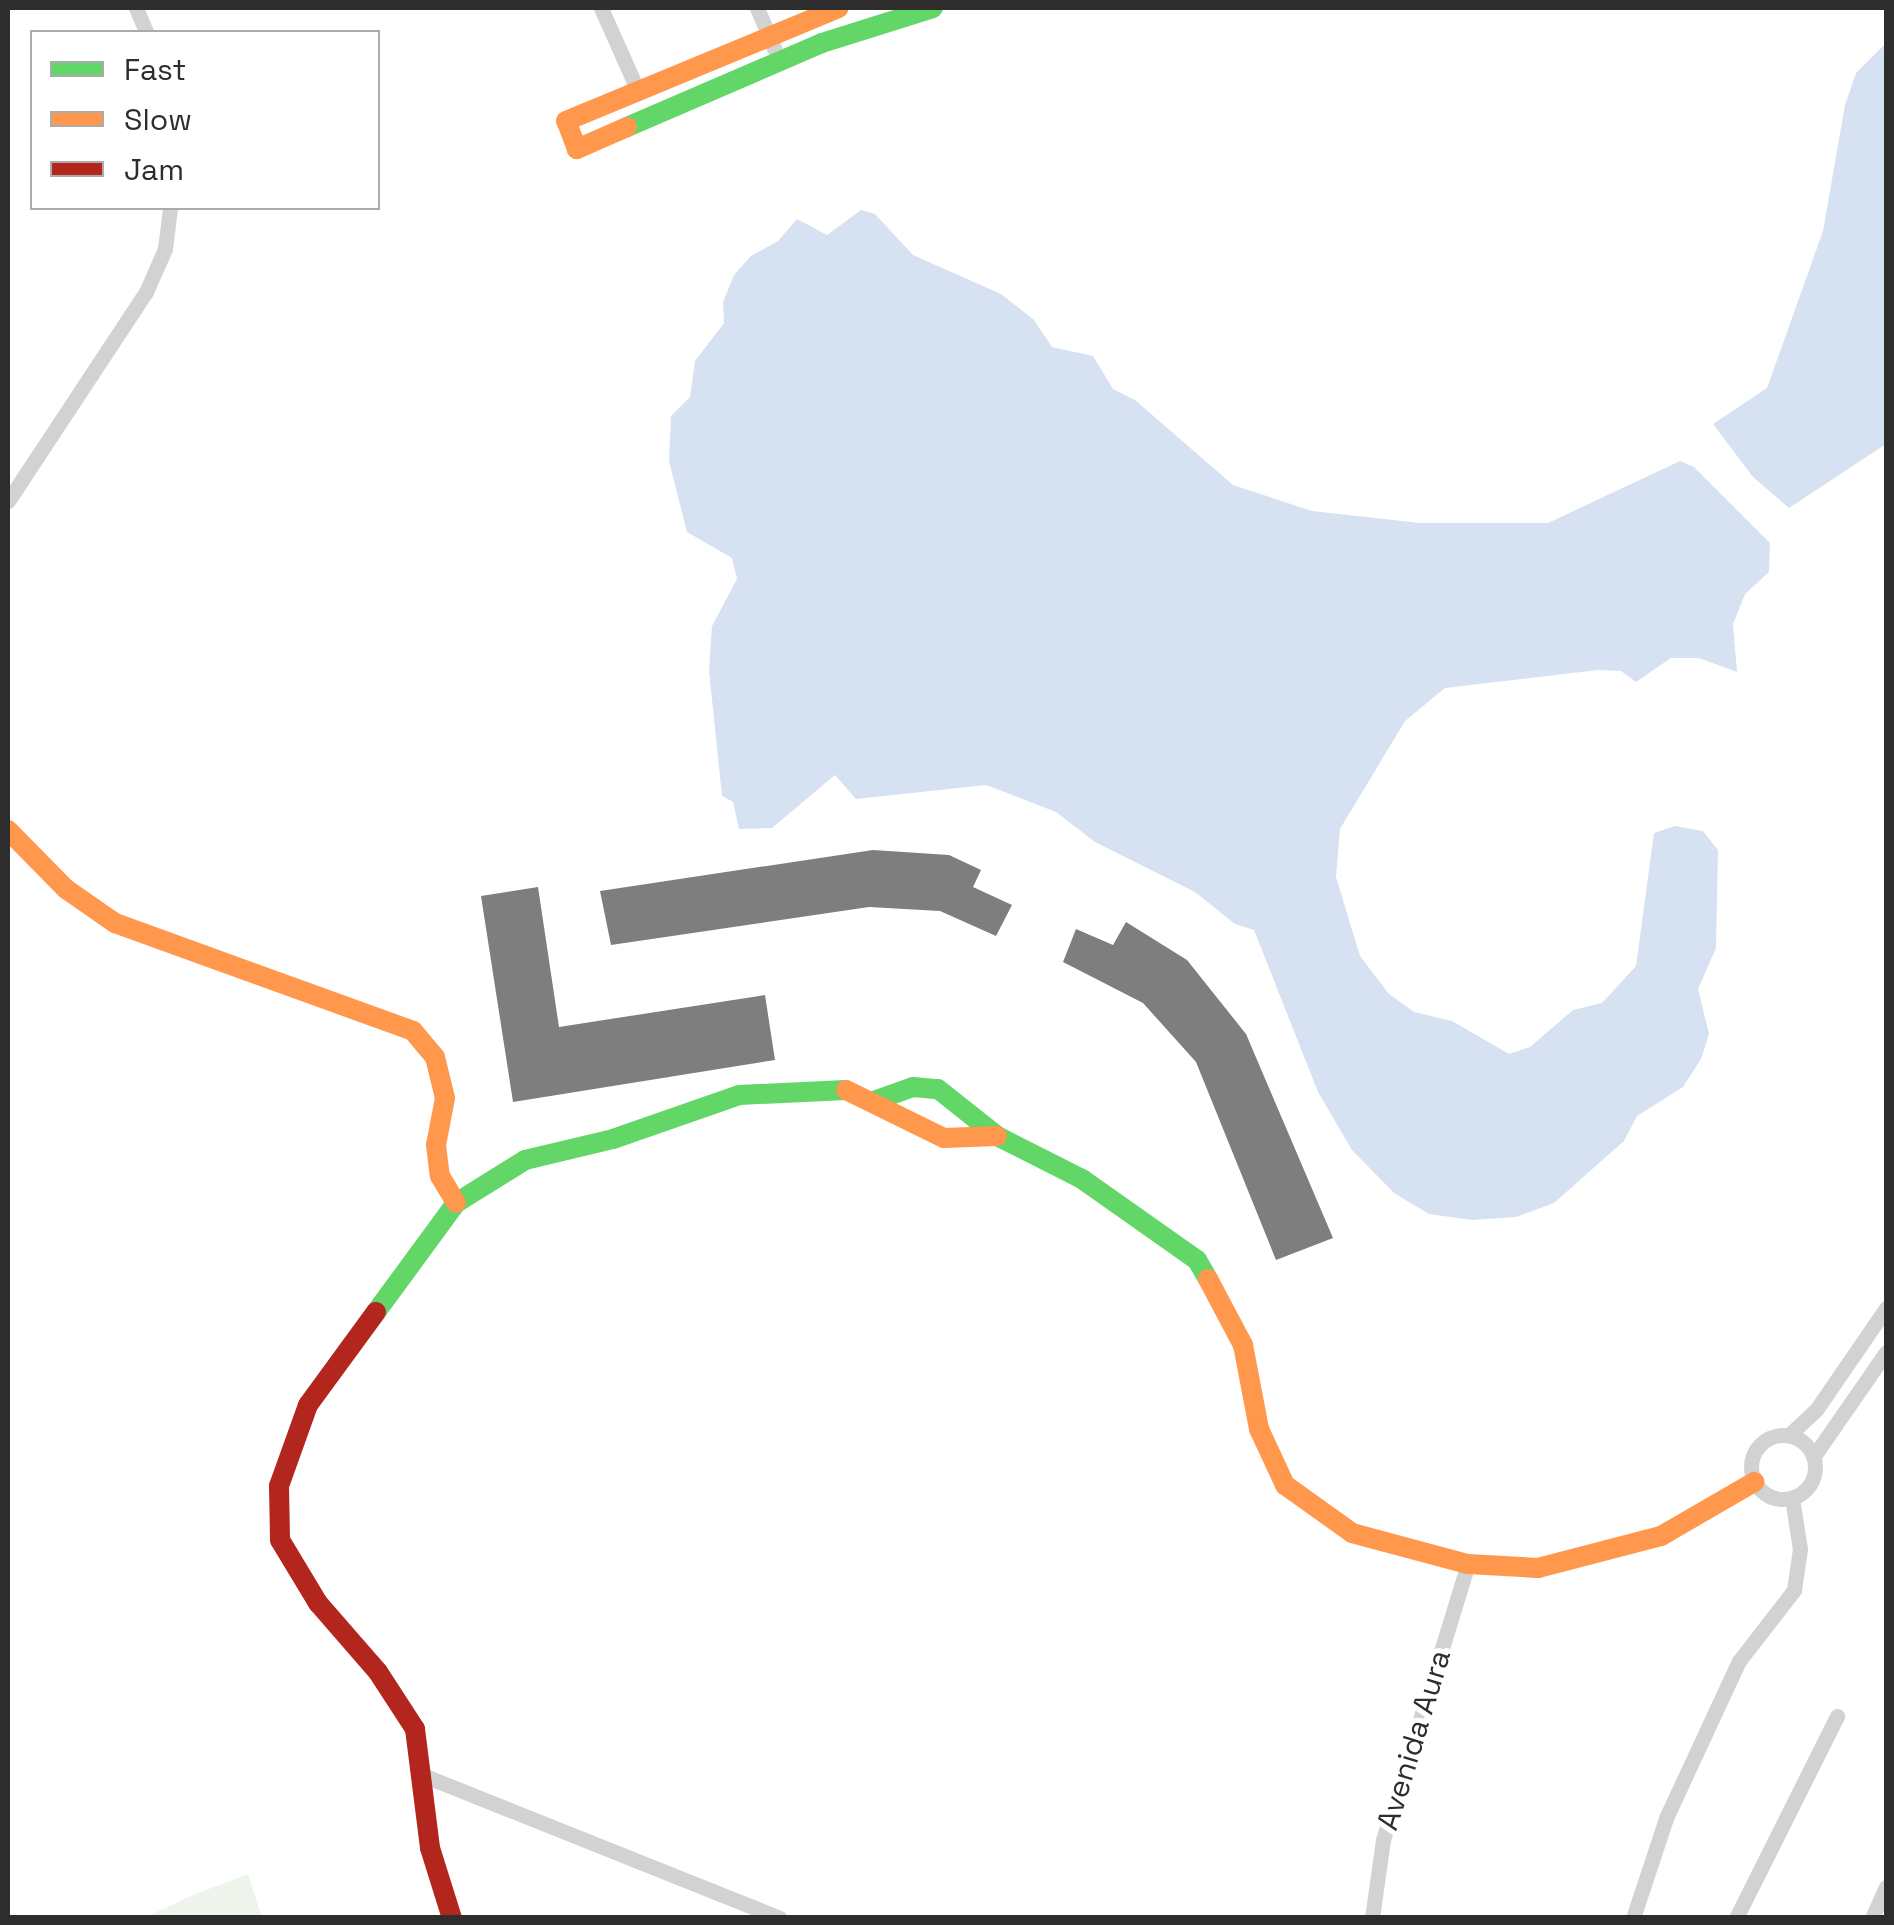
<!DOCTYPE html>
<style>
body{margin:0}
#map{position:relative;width:1894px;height:1925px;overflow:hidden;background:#fff;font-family:"Space Grotesk",sans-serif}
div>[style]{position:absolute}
.green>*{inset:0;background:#eef4eb}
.water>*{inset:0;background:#d6e2f2}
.building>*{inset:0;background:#7e7e7e}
.street>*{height:15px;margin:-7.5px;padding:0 7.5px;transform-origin:7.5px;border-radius:7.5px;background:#d2d2d2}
.street>.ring{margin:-7.5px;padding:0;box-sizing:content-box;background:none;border:15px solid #d2d2d2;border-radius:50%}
.fast>*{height:20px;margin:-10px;padding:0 10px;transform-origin:10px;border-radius:10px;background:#63d668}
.slow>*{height:20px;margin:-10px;padding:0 10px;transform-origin:10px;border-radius:10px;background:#ff974d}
.jam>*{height:20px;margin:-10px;padding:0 10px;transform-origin:10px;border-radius:10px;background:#b3261e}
span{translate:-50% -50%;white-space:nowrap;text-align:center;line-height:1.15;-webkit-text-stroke:10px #fff;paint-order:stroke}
.street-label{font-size:30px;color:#2d2d2d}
.frame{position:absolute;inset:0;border:10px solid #2d2d2d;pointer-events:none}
.legend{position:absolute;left:30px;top:30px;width:350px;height:180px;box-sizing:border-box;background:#fff;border:2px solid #ababab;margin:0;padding:12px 18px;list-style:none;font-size:30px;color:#2d2d2d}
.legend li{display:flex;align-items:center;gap:20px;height:50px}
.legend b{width:50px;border:2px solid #ababab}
</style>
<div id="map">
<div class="green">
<div style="clip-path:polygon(248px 1874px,262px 1917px,146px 1917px,193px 1895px)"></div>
</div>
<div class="water">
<div style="clip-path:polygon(1886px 43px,1886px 444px,1789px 508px,1753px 477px,1713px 424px,1767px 388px,1823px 231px,1845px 105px,1856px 73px)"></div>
<div style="clip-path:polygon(861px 210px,875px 214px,913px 255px,1001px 294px,1034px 320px,1052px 347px,1093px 356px,1113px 389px,1135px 400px,1233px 485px,1312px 511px,1420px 523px,1548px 523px,1680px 461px,1694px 467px,1770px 543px,1769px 572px,1745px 594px,1733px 624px,1737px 672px,1699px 658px,1671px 658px,1636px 682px,1621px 671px,1598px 670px,1445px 688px,1405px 721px,1340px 829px,1336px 877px,1360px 956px,1389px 994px,1414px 1012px,1452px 1021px,1509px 1054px,1530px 1047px,1573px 1010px,1602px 1003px,1636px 966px,1654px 833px,1675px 826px,1703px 831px,1718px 850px,1716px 948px,1698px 989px,1709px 1034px,1701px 1059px,1683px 1087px,1637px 1116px,1624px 1141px,1554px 1203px,1516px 1217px,1472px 1220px,1429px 1214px,1394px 1193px,1352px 1150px,1318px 1092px,1254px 930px,1235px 924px,1195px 892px,1095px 842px,1056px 812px,986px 785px,856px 799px,835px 775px,772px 828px,739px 829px,733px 802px,722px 796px,709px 671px,712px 626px,737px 579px,732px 558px,687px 532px,669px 461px,671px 416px,690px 397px,695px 361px,724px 323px,723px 302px,734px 275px,751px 256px,778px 241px,797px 219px,827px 235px)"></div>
</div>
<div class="building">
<div style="clip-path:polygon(873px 850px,949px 855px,981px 870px,973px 887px,1012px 905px,996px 936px,940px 911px,869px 907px,611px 945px,600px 891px)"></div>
<div style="clip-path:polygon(538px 887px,559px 1027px,765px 995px,775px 1060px,513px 1102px,481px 896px)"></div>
<div style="clip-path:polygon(1126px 922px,1187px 960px,1246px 1034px,1333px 1238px,1276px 1260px,1196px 1062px,1143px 1003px,1063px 962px,1076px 929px,1113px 945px)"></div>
</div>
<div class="street">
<div style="left:136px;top:8px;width:26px;rotate:67deg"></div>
<div style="left:601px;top:8px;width:91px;rotate:66deg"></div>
<div style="left:757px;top:8px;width:59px;rotate:66.9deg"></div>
<div style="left:8px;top:501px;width:250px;rotate:-56.6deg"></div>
<div style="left:146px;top:292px;width:47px;rotate:-66.2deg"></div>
<div style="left:165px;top:249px;width:41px;rotate:-83deg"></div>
<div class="ring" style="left:1751px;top:1435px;width:49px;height:49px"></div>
<div style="left:1789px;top:1435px;width:37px;rotate:-43deg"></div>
<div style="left:1816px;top:1410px;width:124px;rotate:-55.5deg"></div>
<div style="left:1814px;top:1456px;width:126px;rotate:-55.3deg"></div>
<div style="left:425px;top:1776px;width:382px;rotate:21.8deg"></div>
<div style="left:1372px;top:1918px;width:79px;rotate:-82deg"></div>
<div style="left:1383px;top:1840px;width:289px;rotate:-72.9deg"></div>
<div style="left:1633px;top:1918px;width:105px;rotate:-71.7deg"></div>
<div style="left:1666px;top:1818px;width:173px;rotate:-65.1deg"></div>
<div style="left:1739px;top:1661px;width:90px;rotate:-52.2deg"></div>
<div style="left:1794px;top:1590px;width:41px;rotate:-81.7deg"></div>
<div style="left:1800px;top:1549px;width:52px;rotate:-98.9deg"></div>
<div style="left:1736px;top:1918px;width:226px;rotate:-63.4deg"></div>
<div style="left:1872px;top:1918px;width:34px;rotate:-66deg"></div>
</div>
<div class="fast">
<div style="left:627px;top:127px;width:212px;rotate:-23.3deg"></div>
<div style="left:822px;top:43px;width:116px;rotate:-17.5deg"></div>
<div style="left:874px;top:1101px;width:41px;rotate:-19.7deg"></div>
<div style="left:913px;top:1087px;width:25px;rotate:5deg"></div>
<div style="left:938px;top:1089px;width:75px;rotate:38.5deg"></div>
<div style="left:997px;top:1136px;width:95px;rotate:26.8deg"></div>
<div style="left:1082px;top:1179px;width:141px;rotate:35.2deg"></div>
<div style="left:1197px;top:1260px;width:22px;rotate:60deg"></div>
<div style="left:376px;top:1312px;width:135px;rotate:-53.7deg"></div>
<div style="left:456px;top:1203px;width:81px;rotate:-31.9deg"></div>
<div style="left:525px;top:1160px;width:90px;rotate:-13.4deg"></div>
<div style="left:613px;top:1139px;width:133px;rotate:-19.2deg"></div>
<div style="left:739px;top:1095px;width:107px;rotate:-2.7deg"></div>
</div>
<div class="slow">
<div style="left:627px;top:127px;width:55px;rotate:156.3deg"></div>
<div style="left:577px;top:149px;width:30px;rotate:-111deg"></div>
<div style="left:566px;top:121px;width:295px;rotate:-22.5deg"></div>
<div style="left:8px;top:830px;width:83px;rotate:45.5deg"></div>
<div style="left:66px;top:889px;width:60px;rotate:34.8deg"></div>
<div style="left:115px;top:923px;width:317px;rotate:19.9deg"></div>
<div style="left:413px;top:1031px;width:34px;rotate:50deg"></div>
<div style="left:435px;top:1057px;width:42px;rotate:76.3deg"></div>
<div style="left:445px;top:1098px;width:48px;rotate:100.8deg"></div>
<div style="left:436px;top:1145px;width:31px;rotate:83deg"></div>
<div style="left:440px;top:1176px;width:31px;rotate:59deg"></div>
<div style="left:846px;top:1090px;width:109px;rotate:26.1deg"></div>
<div style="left:944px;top:1138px;width:53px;rotate:-2.2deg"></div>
<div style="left:1208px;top:1279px;width:75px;rotate:62.1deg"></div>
<div style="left:1243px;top:1345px;width:86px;rotate:79.2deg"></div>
<div style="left:1259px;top:1429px;width:62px;rotate:65.1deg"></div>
<div style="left:1285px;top:1485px;width:82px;rotate:35.6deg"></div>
<div style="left:1352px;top:1533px;width:120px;rotate:15deg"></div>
<div style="left:1468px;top:1564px;width:70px;rotate:3.3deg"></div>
<div style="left:1538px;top:1568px;width:127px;rotate:-14.6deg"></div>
<div style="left:1661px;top:1536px;width:108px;rotate:-30.1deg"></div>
</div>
<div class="jam">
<div style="left:376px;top:1312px;width:115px;rotate:126.2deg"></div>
<div style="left:308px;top:1405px;width:86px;rotate:109.7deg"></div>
<div style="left:279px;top:1486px;width:54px;rotate:88.9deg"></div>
<div style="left:280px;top:1540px;width:74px;rotate:58.9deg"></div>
<div style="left:318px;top:1603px;width:91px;rotate:49deg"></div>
<div style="left:378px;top:1672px;width:68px;rotate:57deg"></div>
<div style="left:415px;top:1729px;width:120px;rotate:82.8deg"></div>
<div style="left:430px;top:1848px;width:73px;rotate:72.6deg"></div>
</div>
<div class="street-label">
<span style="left:1414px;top:1740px;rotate:-73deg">Avenida Aura</span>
</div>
<div class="frame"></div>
<ul class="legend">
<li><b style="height:12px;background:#63d668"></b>Fast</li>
<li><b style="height:12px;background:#ff974d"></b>Slow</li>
<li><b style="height:12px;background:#b3261e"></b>Jam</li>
</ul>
</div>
